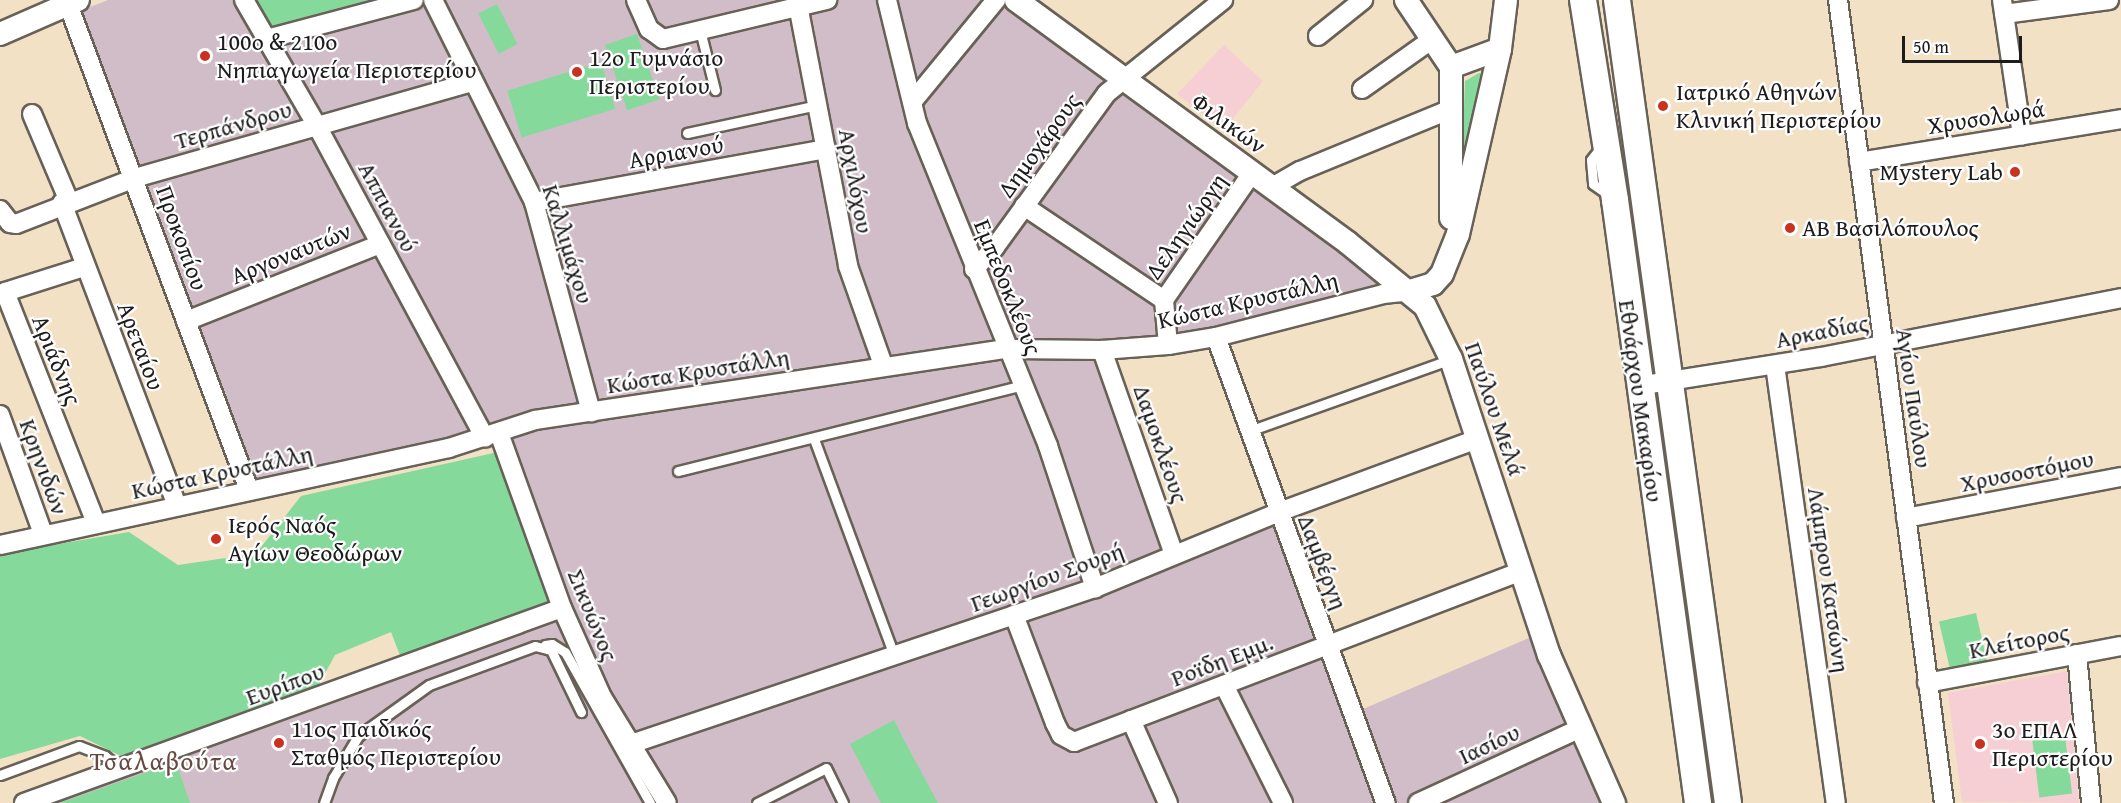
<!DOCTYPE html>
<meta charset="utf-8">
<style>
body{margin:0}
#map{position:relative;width:2121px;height:803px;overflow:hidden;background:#f3e1c6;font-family:"Gentium Book Plus",serif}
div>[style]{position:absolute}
.built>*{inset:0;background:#f6cfd5}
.industrial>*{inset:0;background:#d1bdc8}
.green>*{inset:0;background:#85d99b;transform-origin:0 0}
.roads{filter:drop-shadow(2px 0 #676158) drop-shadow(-2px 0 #676158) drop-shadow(0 2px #676158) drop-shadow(0 -2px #676158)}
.service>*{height:9px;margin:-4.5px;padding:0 4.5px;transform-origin:4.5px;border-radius:4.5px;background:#fff}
.minor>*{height:18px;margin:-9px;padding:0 9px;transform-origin:9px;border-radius:9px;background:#fff}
.tertiary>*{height:22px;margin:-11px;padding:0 11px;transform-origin:11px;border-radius:11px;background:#fff}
.secondary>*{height:26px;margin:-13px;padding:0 13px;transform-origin:13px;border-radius:13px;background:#fff}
.dots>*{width:16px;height:16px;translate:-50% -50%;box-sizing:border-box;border:3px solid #fff;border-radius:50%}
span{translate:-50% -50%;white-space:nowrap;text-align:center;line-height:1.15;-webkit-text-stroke:4.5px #fff;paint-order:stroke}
.poi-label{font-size:24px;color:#1c1c1c}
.left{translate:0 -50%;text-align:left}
.right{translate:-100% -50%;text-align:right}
.street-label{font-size:24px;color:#1c1c1c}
.neighbourhood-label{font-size:26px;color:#664940;letter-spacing:1.5px}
.scale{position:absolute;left:1902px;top:36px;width:120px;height:27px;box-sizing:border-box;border:3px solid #1c1c1c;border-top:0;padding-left:8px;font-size:18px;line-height:21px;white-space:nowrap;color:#1c1c1c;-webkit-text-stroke:4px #fff;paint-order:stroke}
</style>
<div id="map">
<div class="built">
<div style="clip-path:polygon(1224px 45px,1263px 81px,1224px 130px,1177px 94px)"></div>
<div style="clip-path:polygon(2067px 671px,2079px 803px,1962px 802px,1948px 693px)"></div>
</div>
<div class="industrial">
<div style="clip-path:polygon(108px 0,1000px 0,1384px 278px,1379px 286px,1194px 338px,1096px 344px,1174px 561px,1276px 520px,1349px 715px,1531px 637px,1607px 803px,49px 803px,570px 613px,504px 430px,318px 472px,249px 480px,77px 12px)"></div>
</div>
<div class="green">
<div style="clip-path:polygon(255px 0,369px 0,273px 28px)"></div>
<div style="left:497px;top:4px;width:45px;height:21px;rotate:63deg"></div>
<div style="left:637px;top:34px;width:69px;height:34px;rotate:71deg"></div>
<div style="left:601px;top:62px;width:49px;height:98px;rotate:73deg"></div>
<div style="clip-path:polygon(1479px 73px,1484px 75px,1462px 166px,1465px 81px)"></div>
<div style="clip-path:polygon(498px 452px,555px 602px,401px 658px,391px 632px,335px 655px,316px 690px,125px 758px,80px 736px,0 759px,0 554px,129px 532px,178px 565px,246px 555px,258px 551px,301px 496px)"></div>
<div style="left:1976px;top:613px;width:49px;height:38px;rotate:77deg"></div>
<div style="clip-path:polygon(894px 720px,904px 740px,938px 803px,881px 803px,850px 744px)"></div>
<div style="left:2065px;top:736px;width:58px;height:33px;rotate:83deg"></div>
<div style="clip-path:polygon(176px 762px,190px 803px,60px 803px)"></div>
</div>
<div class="roads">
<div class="service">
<div style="left:700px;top:30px;width:62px;rotate:76deg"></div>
<div style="left:687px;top:133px;width:134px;rotate:-12.1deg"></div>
<div style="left:1601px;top:147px;width:16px;rotate:128deg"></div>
<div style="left:1591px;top:160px;width:24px;rotate:85deg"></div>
<div style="left:1593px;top:184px;width:21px;rotate:35deg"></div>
<div style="left:1249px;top:431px;width:214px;rotate:-19.6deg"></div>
<div style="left:814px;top:439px;width:230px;rotate:69.7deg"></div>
<div style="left:678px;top:471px;width:356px;rotate:-14deg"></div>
<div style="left:545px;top:645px;width:7px;rotate:-8deg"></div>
<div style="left:552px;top:644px;width:15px;rotate:32deg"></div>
<div style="left:565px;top:652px;width:173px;rotate:60.6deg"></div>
<div style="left:0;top:775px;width:84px;rotate:-20.2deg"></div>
<div style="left:79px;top:746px;width:28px;rotate:21deg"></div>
<div style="left:105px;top:756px;width:21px;rotate:39deg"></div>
<div style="left:324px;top:803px;width:27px;rotate:-70deg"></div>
<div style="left:333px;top:778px;width:49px;rotate:-59.2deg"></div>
<div style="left:358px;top:736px;width:87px;rotate:-35.7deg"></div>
<div style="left:429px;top:685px;width:113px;rotate:-20.2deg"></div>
<div style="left:535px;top:646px;width:16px;rotate:14deg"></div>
<div style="left:551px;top:650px;width:69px;rotate:64.2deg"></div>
<div style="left:757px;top:803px;width:77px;rotate:-26.9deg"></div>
<div style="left:826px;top:768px;width:39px;rotate:64deg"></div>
</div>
<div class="minor">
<div style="left:244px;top:0;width:146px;rotate:59.9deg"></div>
<div style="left:317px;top:126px;width:354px;rotate:61.7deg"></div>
<div style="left:433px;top:0;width:226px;rotate:63.4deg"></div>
<div style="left:534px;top:202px;width:218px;rotate:74.8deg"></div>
<div style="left:636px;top:0;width:32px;rotate:66deg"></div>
<div style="left:649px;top:29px;width:17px;rotate:36deg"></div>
<div style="left:663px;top:39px;width:169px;rotate:-13.4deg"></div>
<div style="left:797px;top:0;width:271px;rotate:79.1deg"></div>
<div style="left:848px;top:266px;width:105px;rotate:70.5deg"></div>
<div style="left:887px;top:0;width:127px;rotate:76.3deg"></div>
<div style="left:917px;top:123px;width:349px;rotate:67.9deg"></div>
<div style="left:1048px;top:446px;width:150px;rotate:71.7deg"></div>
<div style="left:1838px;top:0;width:810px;rotate:82.48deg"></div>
<div style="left:2002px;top:0;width:137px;rotate:81.6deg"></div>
<div style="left:68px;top:4px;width:519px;rotate:69.57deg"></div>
<div style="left:2004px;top:14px;width:106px;rotate:-7.6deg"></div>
<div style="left:1318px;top:36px;width:58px;rotate:-38.7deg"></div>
<div style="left:267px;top:39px;width:152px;rotate:-14.9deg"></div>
<div style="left:1362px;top:89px;width:88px;rotate:-35.3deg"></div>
<div style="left:913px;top:101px;width:131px;rotate:-50.6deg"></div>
<div style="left:32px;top:114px;width:95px;rotate:67deg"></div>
<div style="left:1859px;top:162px;width:266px;rotate:-9.3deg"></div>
<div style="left:1272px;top:187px;width:32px;rotate:-30deg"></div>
<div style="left:1300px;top:171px;width:163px;rotate:-22.3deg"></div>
<div style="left:534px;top:202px;width:297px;rotate:-10.3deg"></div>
<div style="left:62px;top:203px;width:324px;rotate:69.2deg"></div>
<div style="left:1024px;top:206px;width:169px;rotate:33.9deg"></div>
<div style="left:0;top:210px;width:16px;rotate:52deg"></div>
<div style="left:10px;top:223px;width:6px;rotate:9deg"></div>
<div style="left:16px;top:224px;width:128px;rotate:-21.1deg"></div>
<div style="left:135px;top:178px;width:351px;rotate:-15.9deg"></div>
<div style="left:84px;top:267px;width:83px;rotate:162.4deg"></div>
<div style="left:5px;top:292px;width:248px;rotate:68.5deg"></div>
<div style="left:974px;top:269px;width:30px;rotate:-46deg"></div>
<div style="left:995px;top:247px;width:190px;rotate:-54deg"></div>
<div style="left:1107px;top:93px;width:149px;rotate:-38.7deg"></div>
<div style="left:186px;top:321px;width:209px;rotate:-21.6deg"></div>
<div style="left:1216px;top:337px;width:496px;rotate:70deg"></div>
<div style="left:1168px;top:345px;width:45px;rotate:-95.1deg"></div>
<div style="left:1164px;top:300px;width:155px;rotate:-55.3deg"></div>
<div style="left:1102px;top:350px;width:217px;rotate:70.6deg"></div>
<div style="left:1775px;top:365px;width:442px;rotate:82.1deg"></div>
<div style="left:1638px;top:386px;width:185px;rotate:-9deg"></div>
<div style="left:1821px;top:357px;width:306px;rotate:-11.1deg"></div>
<div style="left:0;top:415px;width:127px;rotate:70.1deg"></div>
<div style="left:499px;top:433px;width:186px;rotate:70.2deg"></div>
<div style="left:562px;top:608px;width:98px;rotate:65.8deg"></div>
<div style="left:602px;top:697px;width:124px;rotate:58.5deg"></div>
<div style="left:1906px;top:518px;width:219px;rotate:-10.8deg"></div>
<div style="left:0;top:545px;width:459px;rotate:-12.2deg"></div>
<div style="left:449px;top:448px;width:90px;rotate:-18deg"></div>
<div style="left:535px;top:420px;width:476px;rotate:-8.6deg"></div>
<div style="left:1006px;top:349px;width:96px;rotate:0.6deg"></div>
<div style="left:1102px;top:350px;width:66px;rotate:-4.3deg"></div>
<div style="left:1168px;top:345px;width:49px;rotate:-9.5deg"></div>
<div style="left:1216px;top:337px;width:172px;rotate:-14.4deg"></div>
<div style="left:1383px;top:294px;width:27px;rotate:-6deg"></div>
<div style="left:1014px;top:615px;width:116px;rotate:69.2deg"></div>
<div style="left:1055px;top:723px;width:13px;rotate:63deg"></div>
<div style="left:1061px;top:735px;width:15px;rotate:28deg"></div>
<div style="left:1074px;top:742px;width:479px;rotate:-20.9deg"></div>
<div style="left:2077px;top:654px;width:150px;rotate:84.6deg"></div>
<div style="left:1927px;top:683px;width:197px;rotate:-10.8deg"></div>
<div style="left:1224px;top:685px;width:132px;rotate:63.4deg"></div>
<div style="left:1131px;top:720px;width:91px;rotate:66deg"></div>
<div style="left:628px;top:745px;width:493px;rotate:-18.6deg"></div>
<div style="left:1095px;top:588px;width:199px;rotate:-22.4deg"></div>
<div style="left:1279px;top:512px;width:211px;rotate:-20.2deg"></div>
<div style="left:24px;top:803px;width:572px;rotate:-19.92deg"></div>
<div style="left:1418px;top:803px;width:179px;rotate:-24.7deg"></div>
</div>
<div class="tertiary">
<div style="left:1016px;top:0;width:411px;rotate:36.2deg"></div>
<div style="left:1348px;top:243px;width:99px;rotate:39.3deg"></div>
<div style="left:1425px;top:306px;width:59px;rotate:63.9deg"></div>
<div style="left:1451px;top:359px;width:312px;rotate:71.7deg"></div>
<div style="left:1549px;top:655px;width:162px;rotate:66.3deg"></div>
<div style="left:1406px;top:0;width:81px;rotate:56.1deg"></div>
<div style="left:1451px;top:67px;width:151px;rotate:90deg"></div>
<div style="left:0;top:34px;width:85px;rotate:-23.6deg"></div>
<div style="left:1451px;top:67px;width:52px;rotate:-20.2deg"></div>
<div style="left:1410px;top:291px;width:24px;rotate:-17deg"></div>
<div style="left:1433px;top:284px;width:13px;rotate:-48deg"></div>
<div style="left:1442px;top:274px;width:43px;rotate:-68.2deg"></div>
<div style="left:1458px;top:234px;width:190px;rotate:-77.2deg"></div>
<div style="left:1500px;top:49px;width:49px;rotate:-83deg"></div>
</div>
<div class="secondary">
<div style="left:1583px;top:0;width:203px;rotate:80.9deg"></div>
<div style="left:1615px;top:200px;width:609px;rotate:82.16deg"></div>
<div style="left:1617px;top:0;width:811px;rotate:82.13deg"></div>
</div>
</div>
<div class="dots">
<div style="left:205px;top:56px;background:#c8321e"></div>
<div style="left:577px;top:72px;background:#c8321e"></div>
<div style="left:1663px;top:106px;background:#c8321e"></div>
<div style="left:2015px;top:172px;background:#c8321e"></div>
<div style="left:1790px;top:228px;background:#c8321e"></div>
<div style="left:216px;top:539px;background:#c8321e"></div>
<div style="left:279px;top:743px;background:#c8321e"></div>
<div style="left:1980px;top:744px;background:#c8321e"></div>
</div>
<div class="poi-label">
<span class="left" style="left:217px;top:56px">100ο &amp; 210ο<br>Νηπιαγωγεία Περιστερίου</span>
<span class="left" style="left:589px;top:72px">12ο Γυμνάσιο<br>Περιστερίου</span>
<span class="left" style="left:1676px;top:106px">Ιατρικό Αθηνών<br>Κλινική Περιστερίου</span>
<span class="right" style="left:2003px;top:172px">Mystery Lab</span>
<span class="left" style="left:1802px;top:228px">ΑΒ Βασιλόπουλος</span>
<span class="left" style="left:228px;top:539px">Ιερός Ναός<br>Αγίων Θεοδώρων</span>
<span class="left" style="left:291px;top:743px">11ος Παιδικός<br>Σταθμός Περιστερίου</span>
<span class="left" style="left:1992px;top:744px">3ο ΕΠΑΛ<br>Περιστερίου</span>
</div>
<div class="street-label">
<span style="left:1986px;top:117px;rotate:-9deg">Χρυσολωρά</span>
<span style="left:1229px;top:123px;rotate:36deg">Φιλικών</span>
<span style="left:233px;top:125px;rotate:-16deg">Τερπάνδρου</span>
<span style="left:1039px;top:145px;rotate:-54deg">Δημοχάρους</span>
<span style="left:676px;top:152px;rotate:-10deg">Αρριανού</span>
<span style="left:856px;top:181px;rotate:80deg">Αρχιλόχου</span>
<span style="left:388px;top:207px;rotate:62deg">Αππιανού</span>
<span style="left:1186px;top:226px;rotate:-55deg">Δεληγιώργη</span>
<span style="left:182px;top:238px;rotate:70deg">Προκοπίου</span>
<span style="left:568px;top:244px;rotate:73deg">Καλλιμάχου</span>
<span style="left:291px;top:253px;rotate:-22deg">Αργοναυτών</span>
<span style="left:1008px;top:287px;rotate:68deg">Εμπεδοκλέους</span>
<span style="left:1248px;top:300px;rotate:-13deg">Κώστα Κρυστάλλη</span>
<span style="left:1822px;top:331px;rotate:-11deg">Αρκαδίας</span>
<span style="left:141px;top:346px;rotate:69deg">Αρεταίου</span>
<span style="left:57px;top:360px;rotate:68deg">Αριάδνης</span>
<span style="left:698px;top:371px;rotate:-9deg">Κώστα Κρυστάλλη</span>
<span style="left:1914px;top:398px;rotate:82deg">Αγίου Παύλου</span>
<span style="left:1641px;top:401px;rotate:82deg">Εθνάρχου Μακαρίου</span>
<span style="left:1495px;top:409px;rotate:71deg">Παύλου Μελά</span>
<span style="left:1161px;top:444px;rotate:71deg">Δαμοκλέους</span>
<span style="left:44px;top:467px;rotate:70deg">Κρηνιδών</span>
<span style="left:2027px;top:471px;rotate:-11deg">Χρυσοστόμου</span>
<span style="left:222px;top:472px;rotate:-12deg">Κώστα Κρυστάλλη</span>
<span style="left:1323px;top:562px;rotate:69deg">Δαμβέργη</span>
<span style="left:1047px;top:577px;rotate:-20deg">Γεωργίου Σουρή</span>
<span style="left:1829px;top:580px;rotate:82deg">Λάμπρου Κατσώνη</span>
<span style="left:593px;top:615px;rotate:68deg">Σικυώνος</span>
<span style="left:2019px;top:641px;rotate:-11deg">Κλείτορος</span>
<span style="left:1222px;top:660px;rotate:-21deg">Ροϊδη Εμμ.</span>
<span style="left:285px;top:684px;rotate:-20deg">Ευρίπου</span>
<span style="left:1489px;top:744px;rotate:-25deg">Ιασίου</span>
</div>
<div class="neighbourhood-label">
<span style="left:164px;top:761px">Τσαλαβούτα</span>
</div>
<div class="scale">50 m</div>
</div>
